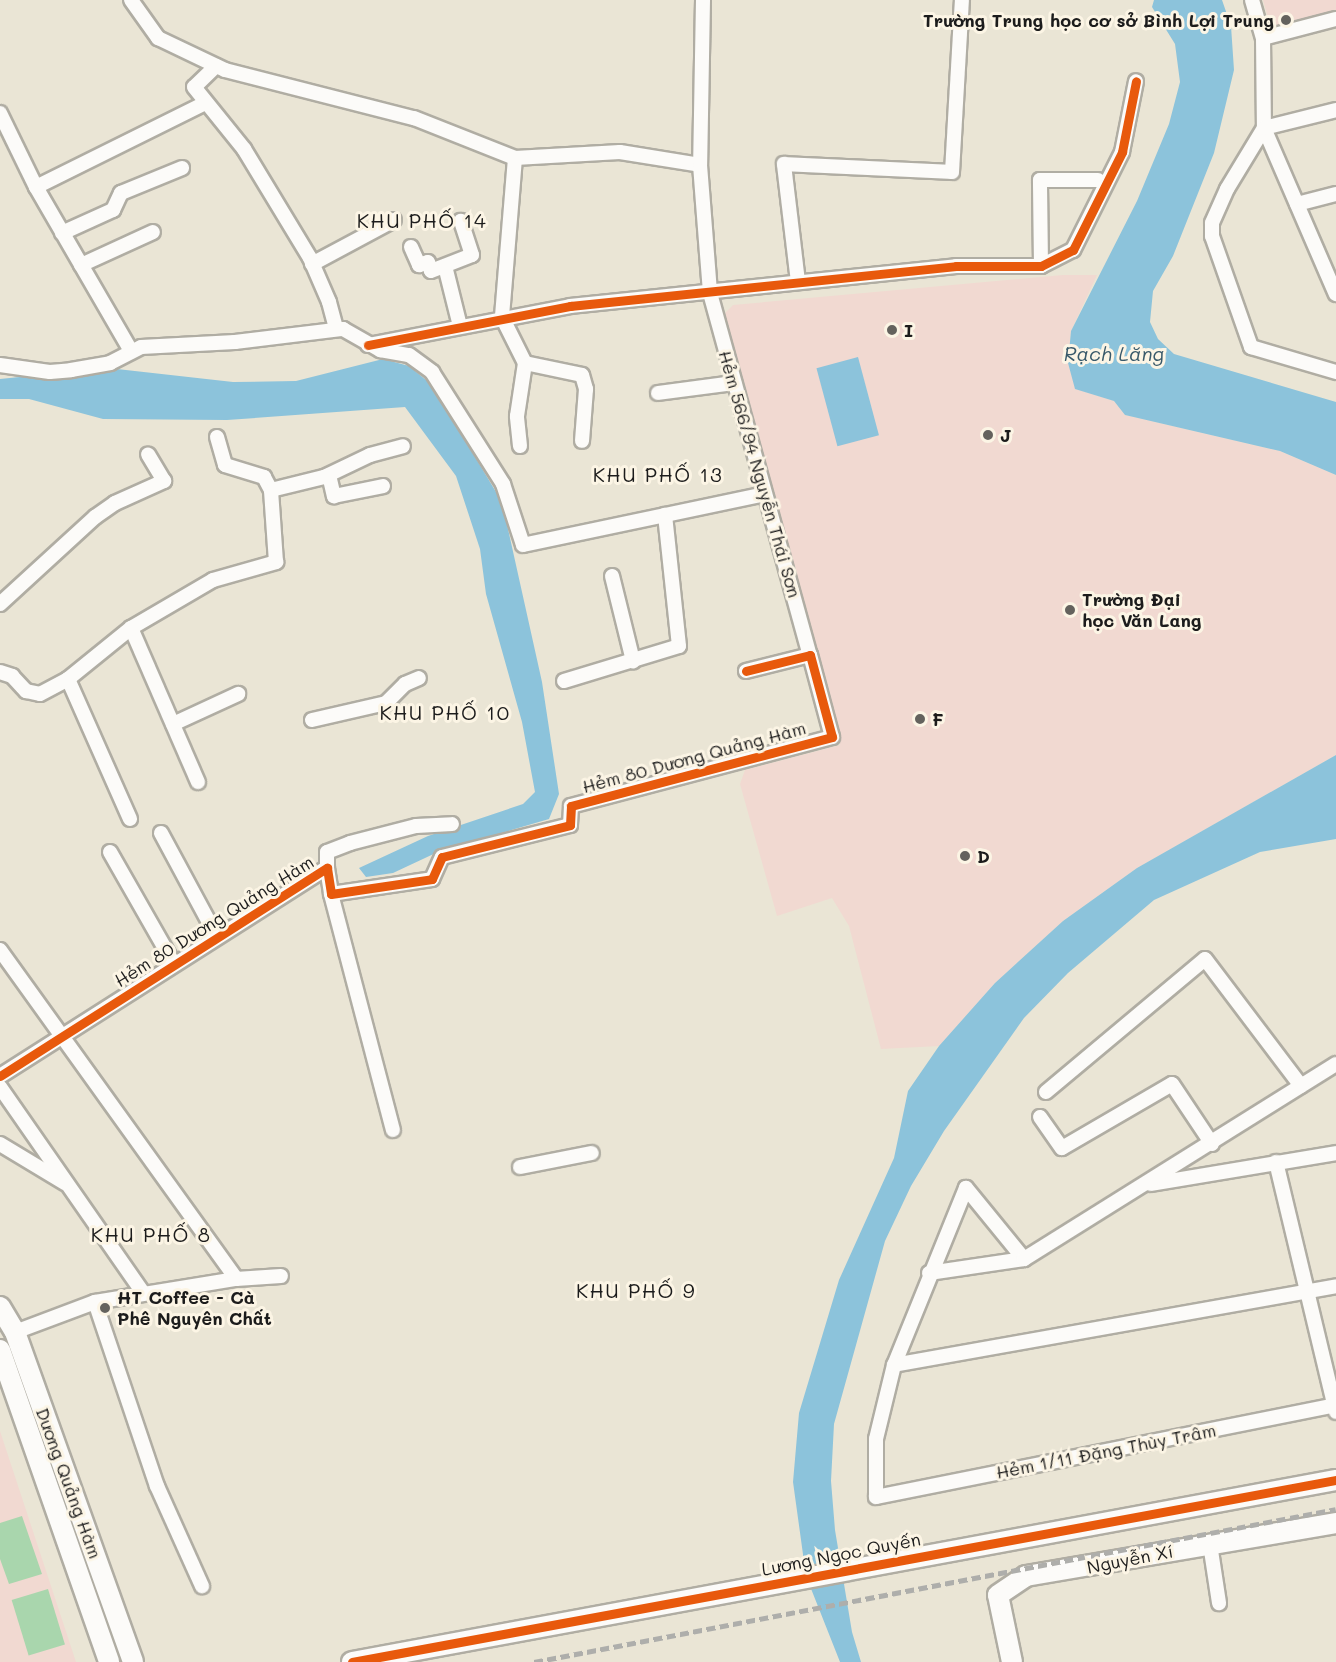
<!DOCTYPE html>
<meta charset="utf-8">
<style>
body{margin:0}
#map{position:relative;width:1336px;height:1662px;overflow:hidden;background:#eae5d5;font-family:Mali,sans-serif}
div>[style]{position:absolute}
.built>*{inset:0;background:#f1d9d1}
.green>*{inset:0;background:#a9d6ad;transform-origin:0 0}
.water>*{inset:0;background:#8cc3db;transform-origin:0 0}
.roads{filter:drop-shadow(2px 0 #b0ada3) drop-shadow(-2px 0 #b0ada3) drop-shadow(0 2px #b0ada3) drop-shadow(0 -2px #b0ada3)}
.street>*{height:14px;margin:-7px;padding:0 7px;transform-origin:7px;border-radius:7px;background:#fcfbf9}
.secondary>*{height:20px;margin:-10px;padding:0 10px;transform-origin:10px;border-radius:10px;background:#fcfbf9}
.rail>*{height:4.5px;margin-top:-2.25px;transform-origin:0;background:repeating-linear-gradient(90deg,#aeaeab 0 9px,transparent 0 13.5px)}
.cycleway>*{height:9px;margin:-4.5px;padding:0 4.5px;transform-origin:4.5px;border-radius:4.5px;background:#e8590c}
.dots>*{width:16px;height:16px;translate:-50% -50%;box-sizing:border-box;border:3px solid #fcf5e5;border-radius:50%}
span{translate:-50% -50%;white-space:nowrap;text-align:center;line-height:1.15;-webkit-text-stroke:6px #fcf5e5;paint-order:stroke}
.poi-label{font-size:18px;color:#1c1c1c;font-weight:700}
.right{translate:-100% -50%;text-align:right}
.left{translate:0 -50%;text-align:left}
.street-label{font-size:18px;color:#1c1c1c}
.neighbourhood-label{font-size:20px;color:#1c1c1c;letter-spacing:1.5px}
.water-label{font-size:20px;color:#38596a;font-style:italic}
</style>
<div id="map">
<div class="built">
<div style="clip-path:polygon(1263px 0,1336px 0,1336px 11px,1271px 28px)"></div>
<div style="clip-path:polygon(1063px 275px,1097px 275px,1071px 331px,1068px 363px,1076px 389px,1114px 401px,1125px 415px,1280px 451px,1336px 475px,1336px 755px,1137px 868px,1063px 921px,995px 983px,939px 1046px,881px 1049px,849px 926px,832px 898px,777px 916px,740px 784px,745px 770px,840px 745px,722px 316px,733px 305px)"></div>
<div style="clip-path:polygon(0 1431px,76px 1662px,0 1662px)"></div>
</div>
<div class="green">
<div style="clip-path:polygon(22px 1516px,42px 1574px,9px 1584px,0 1559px,0 1523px)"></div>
<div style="left:48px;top:1589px;width:58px;height:38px;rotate:73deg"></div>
</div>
<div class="water">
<div style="clip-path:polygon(1154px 0,1222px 0,1231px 26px,1234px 70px,1214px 153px,1173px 256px,1153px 291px,1150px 322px,1158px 339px,1174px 354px,1336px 402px,1336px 475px,1280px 451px,1125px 415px,1114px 401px,1075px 389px,1068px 363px,1071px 331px,1137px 201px,1169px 124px,1180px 82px,1175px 44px,1152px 7px)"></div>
<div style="left:858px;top:357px;width:81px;height:43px;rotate:75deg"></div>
<div style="clip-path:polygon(383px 359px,409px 366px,432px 385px,502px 502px,542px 682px,559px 794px,549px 819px,440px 851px,393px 873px,366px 877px,359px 868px,428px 836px,523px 804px,535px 792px,522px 722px,486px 594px,480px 549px,456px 476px,405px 407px,227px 420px,103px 419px,29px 399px,0 399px,0 379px,108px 368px,233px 382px,296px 381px)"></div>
<div style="clip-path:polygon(1336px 755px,1336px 839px,1260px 852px,1154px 900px,1068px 973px,1024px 1018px,944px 1131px,911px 1186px,885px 1241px,834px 1424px,831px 1481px,835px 1530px,852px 1632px,861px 1662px,840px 1662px,806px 1576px,793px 1482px,799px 1413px,839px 1280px,894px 1158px,908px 1091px,939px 1046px,995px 983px,1063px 921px,1137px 868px)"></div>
</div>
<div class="roads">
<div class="street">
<div style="left:131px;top:0;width:47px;rotate:54.6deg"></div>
<div style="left:158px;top:38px;width:74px;rotate:25.5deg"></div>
<div style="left:225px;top:70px;width:195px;rotate:14.3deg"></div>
<div style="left:414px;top:118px;width:109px;rotate:21.6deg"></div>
<div style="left:515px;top:158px;width:105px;rotate:-3.3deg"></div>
<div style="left:620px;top:152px;width:81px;rotate:9.2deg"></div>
<div style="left:703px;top:0;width:165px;rotate:91deg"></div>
<div style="left:700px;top:165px;width:128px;rotate:85.5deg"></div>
<div style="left:710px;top:293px;width:376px;rotate:74.6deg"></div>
<div style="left:1252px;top:0;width:40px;rotate:74deg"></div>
<div style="left:1263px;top:38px;width:90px;rotate:89.4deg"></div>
<div style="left:1264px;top:128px;width:181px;rotate:66.6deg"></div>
<div style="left:1263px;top:38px;width:75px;rotate:-14.6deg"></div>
<div style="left:216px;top:66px;width:30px;rotate:136deg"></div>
<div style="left:194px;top:87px;width:80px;rotate:51.1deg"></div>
<div style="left:244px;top:149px;width:127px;rotate:58.8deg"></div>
<div style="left:310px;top:258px;width:48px;rotate:66.6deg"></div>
<div style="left:329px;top:302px;width:27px;rotate:75deg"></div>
<div style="left:0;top:113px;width:82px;rotate:64.1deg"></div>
<div style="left:36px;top:187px;width:190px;rotate:59.9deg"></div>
<div style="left:1264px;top:128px;width:71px;rotate:121.2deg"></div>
<div style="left:1227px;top:189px;width:37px;rotate:114deg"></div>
<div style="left:1212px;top:223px;width:13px;rotate:90deg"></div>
<div style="left:1212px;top:236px;width:118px;rotate:70.6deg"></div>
<div style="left:1251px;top:347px;width:89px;rotate:16.4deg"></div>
<div style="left:1264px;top:128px;width:74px;rotate:-14deg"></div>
<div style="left:515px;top:158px;width:160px;rotate:94.7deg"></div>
<div style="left:502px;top:317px;width:51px;rotate:63.4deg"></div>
<div style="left:525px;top:363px;width:58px;rotate:11.9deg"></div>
<div style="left:582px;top:375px;width:15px;rotate:74deg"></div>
<div style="left:586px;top:389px;width:52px;rotate:94.4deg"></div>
<div style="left:36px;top:187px;width:189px;rotate:-26.4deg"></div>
<div style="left:1297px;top:204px;width:40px;rotate:-14.4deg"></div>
<div style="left:62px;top:233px;width:56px;rotate:-24.3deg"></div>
<div style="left:113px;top:210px;width:19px;rotate:-65deg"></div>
<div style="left:121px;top:193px;width:66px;rotate:-22.3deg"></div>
<div style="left:411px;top:247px;width:20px;rotate:66deg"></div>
<div style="left:419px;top:265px;width:9px;rotate:-18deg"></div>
<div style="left:428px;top:262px;width:9px;rotate:72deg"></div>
<div style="left:431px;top:271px;width:44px;rotate:-21.3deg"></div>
<div style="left:472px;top:255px;width:36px;rotate:-108deg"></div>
<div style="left:312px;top:264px;width:93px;rotate:-28.2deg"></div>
<div style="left:81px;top:265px;width:79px;rotate:-24.6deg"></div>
<div style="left:445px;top:266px;width:62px;rotate:76deg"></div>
<div style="left:1041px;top:266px;width:86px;rotate:-90.7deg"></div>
<div style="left:1040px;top:180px;width:58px"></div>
<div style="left:798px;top:282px;width:119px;rotate:-96.8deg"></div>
<div style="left:784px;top:164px;width:168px;rotate:2.7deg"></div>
<div style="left:952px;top:172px;width:172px;rotate:-86.7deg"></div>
<div style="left:368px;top:345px;width:206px;rotate:-10.9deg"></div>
<div style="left:570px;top:306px;width:388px;rotate:-5.9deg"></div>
<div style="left:956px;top:266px;width:85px"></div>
<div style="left:1041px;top:266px;width:36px;rotate:-27deg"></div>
<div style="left:1073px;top:250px;width:110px;rotate:-63.4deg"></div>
<div style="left:1122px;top:152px;width:72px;rotate:-78.8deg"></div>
<div style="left:0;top:365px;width:50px;rotate:8deg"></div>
<div style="left:50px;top:372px;width:21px;rotate:-5deg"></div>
<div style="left:71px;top:370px;width:40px;rotate:-10deg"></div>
<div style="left:110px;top:363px;width:35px;rotate:-27deg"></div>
<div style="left:141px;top:347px;width:94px;rotate:-3deg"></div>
<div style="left:235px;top:342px;width:109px;rotate:-6.9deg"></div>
<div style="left:343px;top:329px;width:43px;rotate:29.6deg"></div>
<div style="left:380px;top:350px;width:29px;rotate:10deg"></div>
<div style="left:409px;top:355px;width:29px;rotate:36deg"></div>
<div style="left:432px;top:372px;width:133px;rotate:57.6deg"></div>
<div style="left:503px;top:484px;width:64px;rotate:71.8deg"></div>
<div style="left:523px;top:545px;width:246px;rotate:-11.9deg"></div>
<div style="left:658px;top:393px;width:77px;rotate:-7.5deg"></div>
<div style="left:217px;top:437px;width:29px;rotate:74deg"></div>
<div style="left:225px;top:465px;width:41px;rotate:17.1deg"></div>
<div style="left:264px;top:477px;width:15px;rotate:62deg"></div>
<div style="left:520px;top:446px;width:30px;rotate:-96deg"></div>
<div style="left:517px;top:416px;width:54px;rotate:-81.4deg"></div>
<div style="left:329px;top:475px;width:22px;rotate:77deg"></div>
<div style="left:334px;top:496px;width:50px;rotate:-11.5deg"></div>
<div style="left:612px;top:576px;width:88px;rotate:76.1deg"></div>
<div style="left:0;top:604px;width:129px;rotate:-42.5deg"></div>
<div style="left:95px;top:517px;width:24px;rotate:-35deg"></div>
<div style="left:115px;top:503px;width:54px;rotate:-24.2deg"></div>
<div style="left:164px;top:481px;width:31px;rotate:-121deg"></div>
<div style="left:131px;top:628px;width:168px;rotate:66.5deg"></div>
<div style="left:0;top:672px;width:13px;rotate:18deg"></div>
<div style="left:12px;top:676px;width:21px;rotate:47deg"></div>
<div style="left:26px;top:691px;width:14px;rotate:12deg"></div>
<div style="left:40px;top:694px;width:32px;rotate:-28deg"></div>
<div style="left:68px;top:679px;width:81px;rotate:-39deg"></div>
<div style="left:131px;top:628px;width:95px;rotate:-30.3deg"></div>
<div style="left:213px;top:580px;width:66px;rotate:-15.9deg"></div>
<div style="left:276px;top:562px;width:72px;rotate:-94deg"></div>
<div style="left:271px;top:490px;width:55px;rotate:-13.8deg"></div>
<div style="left:324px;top:477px;width:51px;rotate:-25.6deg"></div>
<div style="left:370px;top:455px;width:34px;rotate:-15deg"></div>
<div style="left:68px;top:679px;width:153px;rotate:66.1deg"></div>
<div style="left:564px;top:681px;width:120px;rotate:-16.9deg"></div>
<div style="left:679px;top:646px;width:132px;rotate:-96.1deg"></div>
<div style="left:312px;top:720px;width:76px;rotate:-12.9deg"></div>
<div style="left:386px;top:703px;width:27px;rotate:-45deg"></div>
<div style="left:405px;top:684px;width:15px;rotate:-23deg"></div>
<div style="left:173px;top:724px;width:72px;rotate:-24.8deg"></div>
<div style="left:161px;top:833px;width:118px;rotate:61.7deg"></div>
<div style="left:110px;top:852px;width:129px;rotate:60.3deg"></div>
<div style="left:327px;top:868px;width:16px;rotate:-90deg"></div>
<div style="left:327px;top:852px;width:25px;rotate:-21deg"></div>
<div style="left:350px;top:843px;width:68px;rotate:-14.4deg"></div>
<div style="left:416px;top:826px;width:36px;rotate:-3deg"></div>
<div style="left:331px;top:894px;width:244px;rotate:75.3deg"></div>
<div style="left:0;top:950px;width:405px;rotate:54.3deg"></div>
<div style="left:0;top:1076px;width:388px;rotate:-32.5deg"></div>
<div style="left:327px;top:868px;width:26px;rotate:81deg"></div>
<div style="left:331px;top:894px;width:102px;rotate:-8.4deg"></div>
<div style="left:432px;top:879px;width:24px;rotate:-66deg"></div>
<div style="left:442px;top:857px;width:132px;rotate:-14deg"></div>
<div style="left:570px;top:825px;width:19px;rotate:-87deg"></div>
<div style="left:571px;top:806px;width:270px;rotate:-14.8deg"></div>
<div style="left:832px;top:737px;width:85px;rotate:-105deg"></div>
<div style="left:810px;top:655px;width:66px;rotate:166deg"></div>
<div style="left:0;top:1087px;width:251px;rotate:55.2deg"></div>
<div style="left:1046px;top:1092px;width:207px;rotate:-39.9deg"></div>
<div style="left:1205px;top:959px;width:159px;rotate:52.9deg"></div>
<div style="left:1040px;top:1117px;width:38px;rotate:55deg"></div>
<div style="left:1062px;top:1148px;width:127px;rotate:-30.2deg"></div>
<div style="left:1172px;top:1084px;width:72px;rotate:56.3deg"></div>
<div style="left:0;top:1144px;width:76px;rotate:31deg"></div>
<div style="left:1276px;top:1162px;width:257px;rotate:76.5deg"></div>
<div style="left:520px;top:1167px;width:73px;rotate:-11deg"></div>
<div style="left:1151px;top:1184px;width:188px;rotate:-9.5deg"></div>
<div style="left:1024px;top:1259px;width:92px;rotate:-129.2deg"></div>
<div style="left:966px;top:1188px;width:191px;rotate:112.1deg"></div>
<div style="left:894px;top:1365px;width:76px;rotate:103.7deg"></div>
<div style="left:876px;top:1439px;width:58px;rotate:90deg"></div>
<div style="left:876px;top:1497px;width:469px;rotate:-11.3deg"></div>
<div style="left:929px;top:1273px;width:96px;rotate:-8.4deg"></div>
<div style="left:1024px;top:1259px;width:368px;rotate:-32deg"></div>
<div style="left:95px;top:1302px;width:194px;rotate:71.4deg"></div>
<div style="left:157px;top:1486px;width:110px;rotate:65.8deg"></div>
<div style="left:15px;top:1332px;width:85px;rotate:-20.6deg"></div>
<div style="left:95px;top:1302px;width:143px;rotate:-9.3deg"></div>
<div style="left:236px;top:1279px;width:45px;rotate:-3.8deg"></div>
<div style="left:894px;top:1365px;width:449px;rotate:-10.1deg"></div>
<div style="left:1210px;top:1544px;width:60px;rotate:81.3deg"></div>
</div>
<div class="secondary">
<div style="left:0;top:1307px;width:29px;rotate:59deg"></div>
<div style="left:15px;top:1332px;width:350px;rotate:70.3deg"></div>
<div style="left:0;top:1350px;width:330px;rotate:70.7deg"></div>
<div style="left:352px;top:1662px;width:1001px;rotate:-10.48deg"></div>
<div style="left:1012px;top:1662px;width:68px;rotate:-101.8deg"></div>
<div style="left:998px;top:1595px;width:34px;rotate:-34deg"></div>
<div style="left:1026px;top:1576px;width:314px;rotate:-9.7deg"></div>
</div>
</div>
<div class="rail">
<div style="left:534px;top:1662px;width:816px;rotate:-10.8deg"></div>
</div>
<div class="cycleway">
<div style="left:368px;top:345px;width:206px;rotate:-10.9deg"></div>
<div style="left:570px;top:306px;width:388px;rotate:-5.9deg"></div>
<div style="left:956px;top:266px;width:85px"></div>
<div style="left:1041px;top:266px;width:36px;rotate:-27deg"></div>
<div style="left:1073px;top:250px;width:110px;rotate:-63.4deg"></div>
<div style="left:1122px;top:152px;width:72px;rotate:-78.8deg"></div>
<div style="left:0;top:1076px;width:388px;rotate:-32.5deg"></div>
<div style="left:327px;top:868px;width:26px;rotate:81deg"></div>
<div style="left:331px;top:894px;width:102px;rotate:-8.4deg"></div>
<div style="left:432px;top:879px;width:24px;rotate:-66deg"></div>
<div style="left:442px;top:857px;width:132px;rotate:-14deg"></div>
<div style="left:570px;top:825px;width:19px;rotate:-87deg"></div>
<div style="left:571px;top:806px;width:270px;rotate:-14.8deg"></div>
<div style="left:832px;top:737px;width:85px;rotate:-105deg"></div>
<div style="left:810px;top:655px;width:66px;rotate:166deg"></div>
<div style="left:352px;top:1662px;width:1001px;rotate:-10.48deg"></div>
</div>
<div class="dots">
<div style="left:1286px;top:20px;background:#64625d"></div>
<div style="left:892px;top:330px;background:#64625d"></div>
<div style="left:988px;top:435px;background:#64625d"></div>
<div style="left:1070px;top:610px;background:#64625d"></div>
<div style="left:920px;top:719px;background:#64625d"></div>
<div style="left:965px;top:856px;background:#64625d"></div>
<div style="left:105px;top:1308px;background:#64625d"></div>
</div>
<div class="poi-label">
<span class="right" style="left:1274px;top:20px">Trường Trung học cơ sở Bình Lợi Trung</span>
<span class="left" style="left:904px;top:330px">I</span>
<span class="left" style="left:1000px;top:435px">J</span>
<span class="left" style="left:1082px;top:610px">Trường Đại<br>học Văn Lang</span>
<span class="left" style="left:932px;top:719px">F</span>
<span class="left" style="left:977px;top:856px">D</span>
<span class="left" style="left:117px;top:1308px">HT Coffee - Cà<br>Phê Nguyên Chất</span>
</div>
<div class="street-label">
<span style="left:760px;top:474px;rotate:74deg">Hẻm 566/94 Nguyễn Thái Sơn</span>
<span style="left:694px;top:757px;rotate:-15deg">Hẻm 80 Dương Quảng Hàm</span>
<span style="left:214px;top:921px;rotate:-32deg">Hẻm 80 Dương Quảng Hàm</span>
<span style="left:1106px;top:1451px;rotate:-11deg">Hẻm 1/11 Đặng Thùy Trâm</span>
<span style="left:69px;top:1483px;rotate:70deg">Dương Quảng Hàm</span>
<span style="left:841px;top:1554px;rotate:-11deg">Lương Ngọc Quyến</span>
<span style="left:1130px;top:1559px;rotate:-11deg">Nguyễn Xí</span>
</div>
<div class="neighbourhood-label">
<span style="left:422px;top:220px">KHU PHỐ 14</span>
<span style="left:658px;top:474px">KHU PHỐ 13</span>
<span style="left:445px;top:712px">KHU PHỐ 10</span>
<span style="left:151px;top:1234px">KHU PHỐ 8</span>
<span style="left:636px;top:1290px">KHU PHỐ 9</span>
</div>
<div class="water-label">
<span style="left:1114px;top:353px">Rạch Lăng</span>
</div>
</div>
